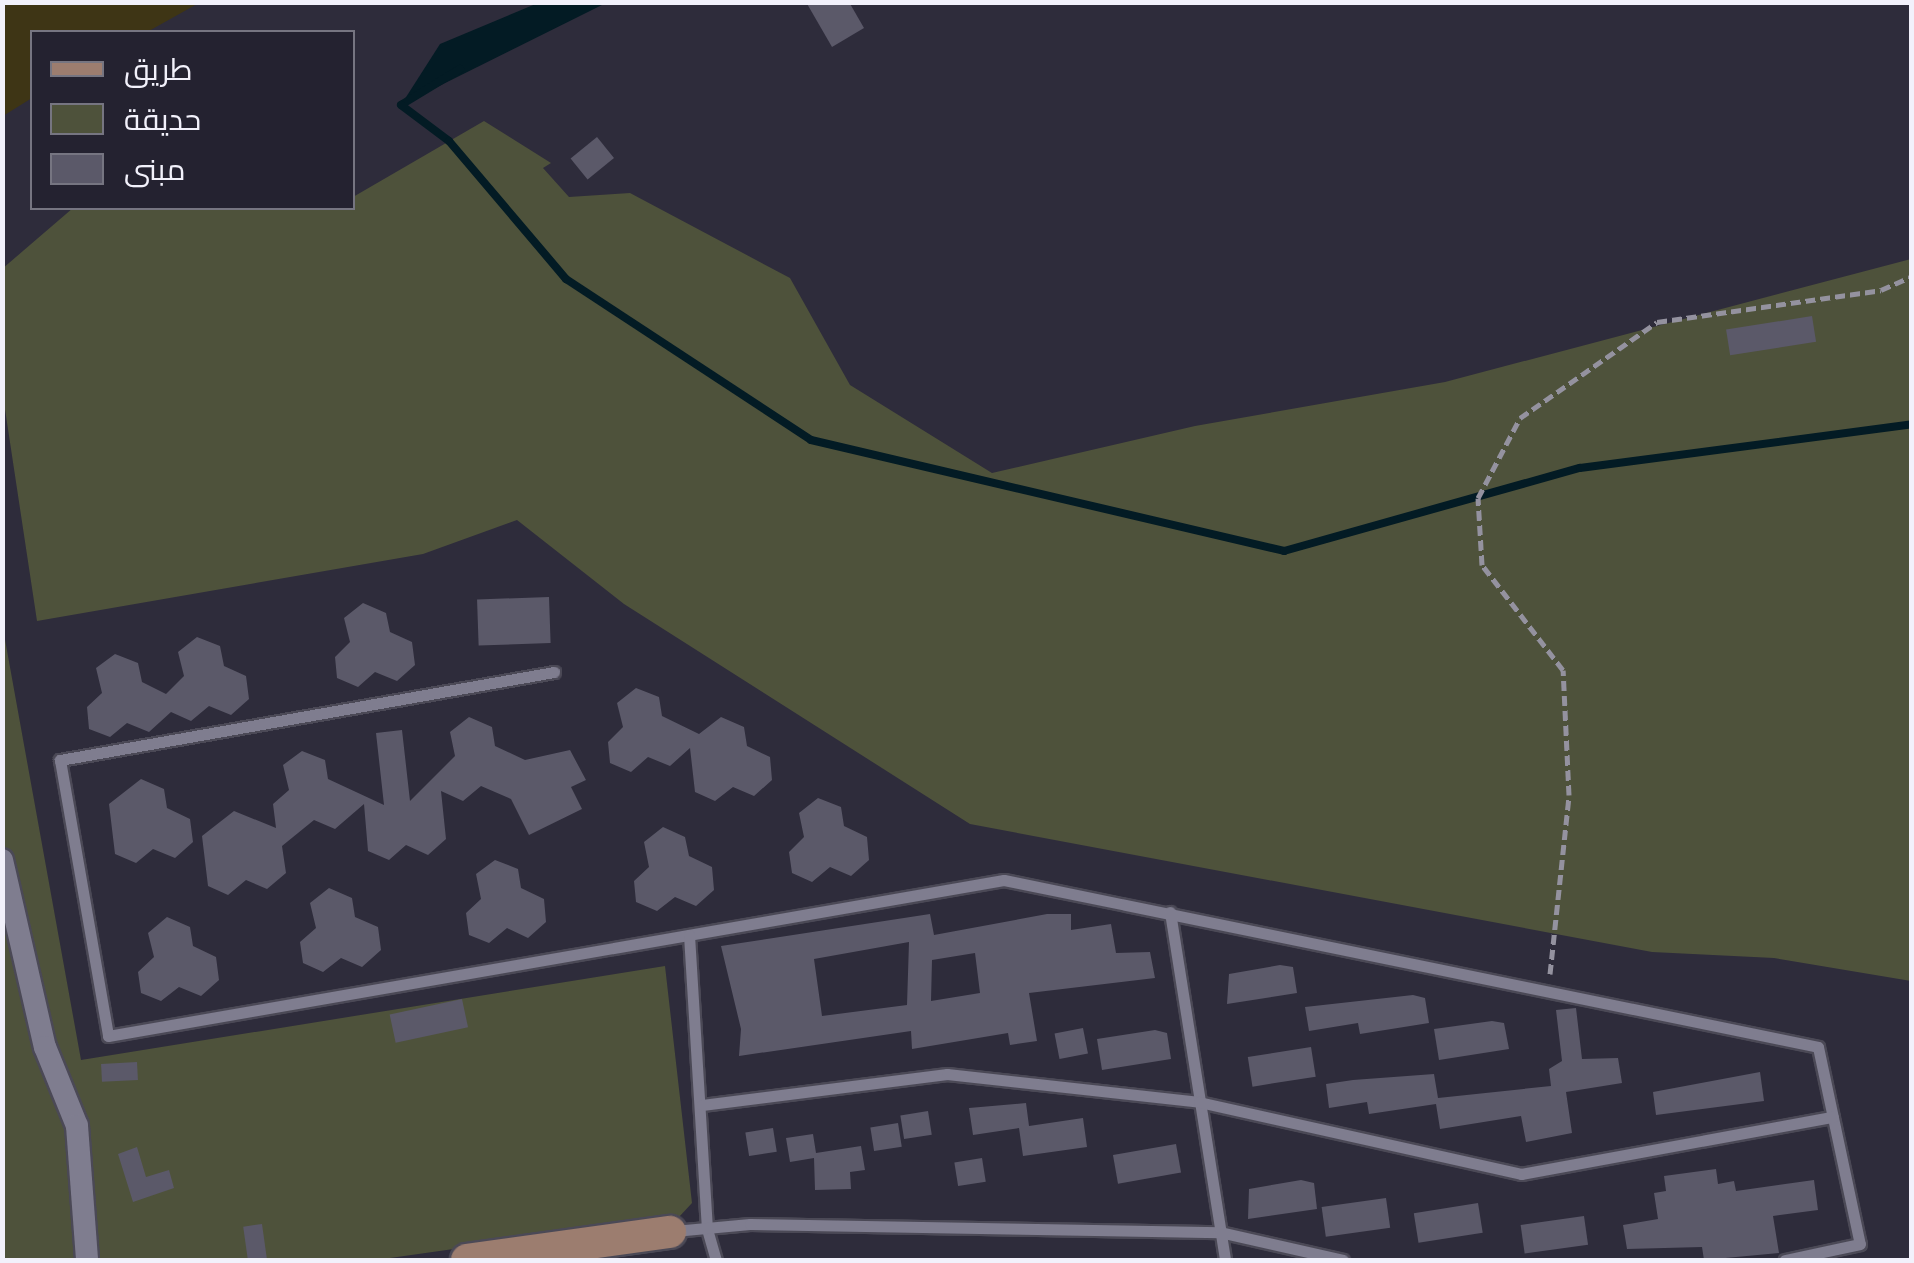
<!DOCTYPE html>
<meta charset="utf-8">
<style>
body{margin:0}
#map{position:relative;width:1914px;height:1263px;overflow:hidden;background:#2e2c3b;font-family:"Noto Sans",Cairo,sans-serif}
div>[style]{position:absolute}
.green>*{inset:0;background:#4e523b}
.sand>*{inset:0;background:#3e3515}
.water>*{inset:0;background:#031b24}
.stream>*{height:8px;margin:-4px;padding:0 4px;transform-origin:4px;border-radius:4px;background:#031b24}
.building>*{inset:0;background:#5b5969;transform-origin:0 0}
.path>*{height:5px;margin-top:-2.5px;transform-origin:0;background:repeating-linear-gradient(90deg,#94929f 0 10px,transparent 0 15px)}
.roads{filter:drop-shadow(2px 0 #4b4956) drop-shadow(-2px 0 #4b4956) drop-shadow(0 2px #4b4956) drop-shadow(0 -2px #4b4956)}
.lane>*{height:11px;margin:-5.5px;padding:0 5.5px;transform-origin:5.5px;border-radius:5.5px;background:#7f7d8f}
.street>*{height:22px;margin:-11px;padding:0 11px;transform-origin:11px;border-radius:11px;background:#7f7d8f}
.secondary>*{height:32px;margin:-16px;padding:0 16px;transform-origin:16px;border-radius:16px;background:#9c7d6f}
span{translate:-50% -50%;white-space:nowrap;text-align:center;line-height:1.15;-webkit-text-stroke:8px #242230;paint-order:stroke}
.frame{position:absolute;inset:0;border:5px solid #f2f1fb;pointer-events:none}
.legend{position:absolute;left:30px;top:30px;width:325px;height:180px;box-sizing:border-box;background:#242230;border:2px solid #767581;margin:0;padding:12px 18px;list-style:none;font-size:30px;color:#f2f1fb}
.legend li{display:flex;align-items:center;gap:20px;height:50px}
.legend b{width:50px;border:2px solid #767581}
</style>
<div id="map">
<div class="green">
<div style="clip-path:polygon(484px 121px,551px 163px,543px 168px,569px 197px,630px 193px,790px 278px,850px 385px,992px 473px,1195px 426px,1445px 382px,1911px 259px,1911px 981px,1774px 958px,1652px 952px,970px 824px,624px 604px,517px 520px,423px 554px,37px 621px,3px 396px,2px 269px,73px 208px,352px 208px,353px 197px)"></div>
<div style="clip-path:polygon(4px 634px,81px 1060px,665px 966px,692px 1203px,679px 1217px,376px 1260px,3px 1260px)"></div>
</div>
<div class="sand">
<div style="clip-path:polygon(3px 2px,199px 2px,199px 3px,147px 32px,32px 32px,32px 98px,3px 116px)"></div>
</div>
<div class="water">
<div style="clip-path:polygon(538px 3px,606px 3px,401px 105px,440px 44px)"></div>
</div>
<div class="stream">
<div style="left:460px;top:69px;width:69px;rotate:148.6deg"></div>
<div style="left:401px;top:105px;width:60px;rotate:36.9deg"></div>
<div style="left:449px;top:141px;width:181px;rotate:49.7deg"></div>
<div style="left:566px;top:279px;width:293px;rotate:33.3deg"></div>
<div style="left:811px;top:440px;width:486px;rotate:13.2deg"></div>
<div style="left:1284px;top:551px;width:307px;rotate:-15.7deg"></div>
<div style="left:1580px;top:468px;width:335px;rotate:-7.5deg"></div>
</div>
<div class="building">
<div style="clip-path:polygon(806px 2px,849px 2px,864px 28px,832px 47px)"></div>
<div style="left:597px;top:137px;width:27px;height:34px;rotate:51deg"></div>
<div style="left:1812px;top:316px;width:26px;height:87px;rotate:81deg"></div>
<div style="left:549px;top:597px;width:46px;height:72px;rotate:88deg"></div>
<div style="clip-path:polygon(363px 603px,386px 613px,390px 632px,412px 642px,415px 665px,397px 681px,375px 672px,358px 687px,337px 678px,335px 657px,350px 642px,344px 618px)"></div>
<div style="clip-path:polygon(197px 637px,220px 646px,224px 666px,246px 676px,249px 699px,231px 715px,209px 706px,191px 721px,171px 712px,149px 732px,127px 723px,110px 737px,89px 729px,87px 707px,102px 693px,96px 668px,115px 654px,138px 663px,142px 682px,166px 694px,184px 676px,178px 652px)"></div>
<div style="clip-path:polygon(636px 688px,659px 697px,662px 716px,699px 734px,721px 717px,744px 727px,747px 746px,770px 757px,772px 780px,754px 796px,733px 787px,715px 801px,695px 792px,690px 748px,670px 766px,648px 757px,631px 772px,610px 763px,608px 742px,623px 727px,617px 703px)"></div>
<div style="clip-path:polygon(469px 717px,492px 727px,495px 746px,525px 760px,570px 750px,586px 780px,571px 787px,582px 809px,529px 835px,511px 799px,481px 786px,463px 801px,441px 791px,446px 839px,428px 855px,406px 845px,389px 860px,368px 851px,364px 804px,335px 829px,314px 820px,282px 846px,286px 873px,267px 889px,246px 880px,228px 895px,208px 886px,202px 836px,234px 811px,276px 828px,273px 804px,289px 790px,283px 765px,302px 751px,325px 760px,328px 779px,384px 805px,376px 733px,402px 730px,410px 801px,455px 756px,450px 732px)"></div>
<div style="clip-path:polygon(141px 779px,164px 789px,167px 808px,190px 819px,193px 842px,175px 858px,153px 849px,136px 863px,115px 854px,109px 804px)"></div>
<div style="clip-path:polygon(818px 798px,841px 807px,844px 826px,867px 837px,869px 860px,851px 876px,830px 867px,812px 882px,792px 873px,789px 852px,804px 837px,799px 813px)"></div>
<div style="clip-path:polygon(663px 827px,685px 837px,689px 856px,712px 867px,714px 890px,696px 906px,675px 897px,657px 911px,636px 902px,634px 881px,649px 867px,644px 842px)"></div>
<div style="clip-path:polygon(495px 860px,518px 869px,521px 888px,544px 899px,546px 922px,528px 938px,507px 928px,489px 943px,469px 935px,466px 913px,481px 899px,476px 874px)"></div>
<div style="clip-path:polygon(329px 888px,352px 898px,355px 917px,378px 927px,381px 950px,362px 967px,341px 958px,323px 972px,303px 963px,300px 942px,316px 928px,310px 903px)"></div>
<div style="clip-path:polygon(evenodd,930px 914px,934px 935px,1047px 914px,1071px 914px,1071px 930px,1111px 924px,1116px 953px,1150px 952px,1155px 978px,1029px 993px,1037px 1041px,1010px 1045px,1008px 1033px,912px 1049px,911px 1031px,739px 1056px,741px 1029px,721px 946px,930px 914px,909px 942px,907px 1005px,822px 1016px,814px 959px,909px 942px,930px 914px,975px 953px,980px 993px,931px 1001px,932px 960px,975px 953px)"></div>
<div style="clip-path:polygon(167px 917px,190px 927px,193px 946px,216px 957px,219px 980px,201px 996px,179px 987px,161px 1001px,141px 993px,138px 972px,154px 957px,148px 933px)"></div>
<div style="clip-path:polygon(1280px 965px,1293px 967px,1297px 993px,1227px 1004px,1229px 974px)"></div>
<div style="clip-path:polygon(1413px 995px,1425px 998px,1429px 1023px,1360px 1034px,1358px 1023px,1309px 1031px,1305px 1007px)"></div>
<div style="left:462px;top:999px;width:29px;height:74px;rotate:78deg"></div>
<div style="clip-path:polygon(1576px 1008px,1582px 1059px,1618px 1058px,1622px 1083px,1566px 1092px,1572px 1133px,1526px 1142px,1521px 1116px,1440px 1129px,1436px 1104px,1369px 1114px,1367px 1102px,1329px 1108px,1326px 1084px,1353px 1080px,1434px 1074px,1438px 1098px,1551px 1086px,1549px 1069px,1562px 1061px,1556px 1010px)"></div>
<div style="clip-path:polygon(1492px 1021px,1504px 1023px,1509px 1049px,1439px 1060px,1434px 1029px)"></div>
<div style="left:1083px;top:1028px;width:26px;height:29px;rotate:79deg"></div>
<div style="clip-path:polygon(1155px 1030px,1167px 1033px,1171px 1059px,1102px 1070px,1097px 1039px)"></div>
<div style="left:1311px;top:1047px;width:30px;height:64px;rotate:81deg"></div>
<div style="left:137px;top:1062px;width:18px;height:36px;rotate:87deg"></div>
<div style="clip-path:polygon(1760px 1072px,1764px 1101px,1656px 1115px,1653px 1092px)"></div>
<div style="clip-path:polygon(1026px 1103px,1029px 1126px,1083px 1118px,1087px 1147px,1023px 1156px,1019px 1128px,973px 1135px,969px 1108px)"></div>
<div style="left:928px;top:1111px;width:24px;height:28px;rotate:81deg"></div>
<div style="left:898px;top:1123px;width:24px;height:28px;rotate:81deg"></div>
<div style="left:773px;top:1128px;width:24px;height:28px;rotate:81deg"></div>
<div style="clip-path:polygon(813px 1134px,816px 1153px,861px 1146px,865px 1170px,850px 1172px,851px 1189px,815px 1190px,814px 1158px,790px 1162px,786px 1138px)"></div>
<div style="left:1176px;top:1144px;width:29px;height:64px;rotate:80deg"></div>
<div style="clip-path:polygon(137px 1147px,146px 1177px,169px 1170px,174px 1188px,133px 1202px,118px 1154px)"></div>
<div style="left:982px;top:1158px;width:24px;height:28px;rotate:81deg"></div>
<div style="clip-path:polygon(1716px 1169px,1718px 1184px,1734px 1181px,1736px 1191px,1814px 1180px,1818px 1210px,1773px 1216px,1779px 1253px,1704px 1260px,1702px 1247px,1627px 1249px,1623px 1225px,1658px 1219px,1654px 1193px,1666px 1191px,1664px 1176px)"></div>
<div style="clip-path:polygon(1301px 1180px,1314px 1183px,1317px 1209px,1248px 1219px,1249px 1189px)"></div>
<div style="left:1386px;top:1198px;width:30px;height:65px;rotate:82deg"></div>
<div style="left:1478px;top:1203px;width:30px;height:65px;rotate:81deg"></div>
<div style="left:1584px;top:1216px;width:29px;height:64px;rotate:82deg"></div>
<div style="left:262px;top:1224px;width:36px;height:19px;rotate:82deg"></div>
</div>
<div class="path">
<div style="left:1550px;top:974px;width:180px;rotate:-83.9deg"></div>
<div style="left:1569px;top:795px;width:125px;rotate:-92.7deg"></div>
<div style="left:1563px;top:670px;width:133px;rotate:-127.6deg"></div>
<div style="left:1482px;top:565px;width:67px;rotate:-93.4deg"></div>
<div style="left:1478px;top:498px;width:90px;rotate:-62.3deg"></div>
<div style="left:1520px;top:418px;width:167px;rotate:-35deg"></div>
<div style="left:1657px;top:322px;width:226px;rotate:-8.1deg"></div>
<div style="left:1881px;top:290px;width:34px;rotate:-24deg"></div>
</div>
<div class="roads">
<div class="lane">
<div style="left:554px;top:672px;width:502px;rotate:169.9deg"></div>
<div style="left:60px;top:760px;width:280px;rotate:80.1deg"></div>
<div style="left:108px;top:1036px;width:909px;rotate:-9.88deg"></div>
<div style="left:1004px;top:880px;width:831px;rotate:11.59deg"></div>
<div style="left:1818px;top:1047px;width:201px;rotate:78deg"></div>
<div style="left:1860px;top:1244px;width:77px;rotate:168deg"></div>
<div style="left:1170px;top:912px;width:352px;rotate:81deg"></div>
<div style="left:689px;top:935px;width:295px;rotate:86.5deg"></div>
<div style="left:707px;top:1229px;width:32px;rotate:74deg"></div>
<div style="left:702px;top:1105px;width:247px;rotate:-7.2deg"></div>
<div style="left:947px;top:1074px;width:254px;rotate:6.3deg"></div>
<div style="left:1199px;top:1102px;width:330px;rotate:12.6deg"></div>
<div style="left:1521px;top:1174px;width:317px;rotate:-10.4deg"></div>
<div style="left:674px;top:1231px;width:76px;rotate:-5.3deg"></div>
<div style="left:750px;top:1224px;width:470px;rotate:1deg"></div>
<div style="left:1220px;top:1232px;width:126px;rotate:12.8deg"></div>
</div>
<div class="street">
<div style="left:2px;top:860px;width:192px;rotate:77.1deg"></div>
<div style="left:45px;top:1047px;width:85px;rotate:67.9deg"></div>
<div style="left:77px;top:1126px;width:134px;rotate:85.7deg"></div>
</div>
<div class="secondary">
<div style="left:467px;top:1260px;width:205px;rotate:-7.9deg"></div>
</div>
</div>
<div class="frame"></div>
<ul class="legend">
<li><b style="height:12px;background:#9c7d6f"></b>طريق</li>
<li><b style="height:28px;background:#4e523b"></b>حديقة</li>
<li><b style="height:28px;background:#5b5969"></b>مبنى</li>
</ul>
</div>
